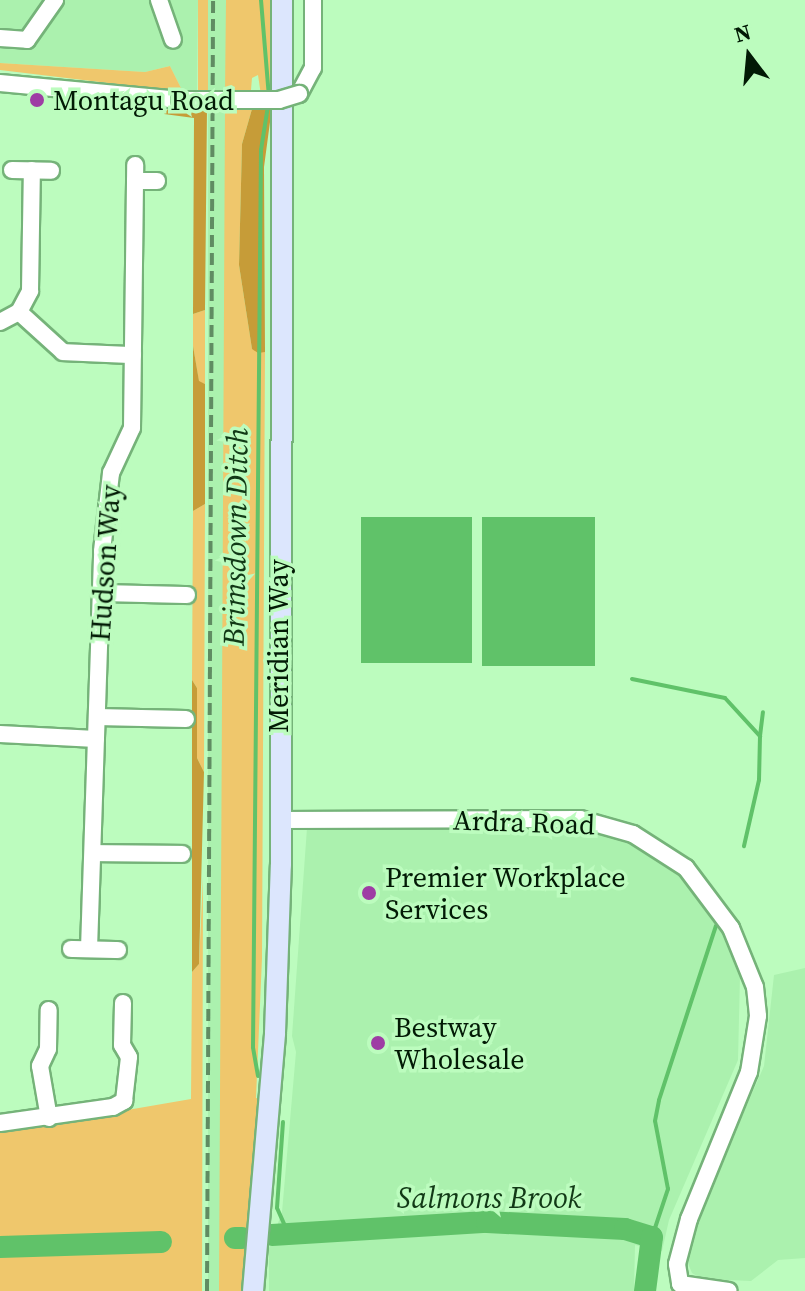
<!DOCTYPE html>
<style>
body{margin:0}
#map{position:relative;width:805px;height:1291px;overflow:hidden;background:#bcfcbe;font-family:"Source Serif 4",serif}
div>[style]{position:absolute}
.built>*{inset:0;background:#abf1ae;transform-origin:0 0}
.green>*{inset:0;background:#efc76c;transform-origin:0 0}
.forest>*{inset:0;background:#c69c38}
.water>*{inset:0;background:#60c269;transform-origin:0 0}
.stream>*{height:4px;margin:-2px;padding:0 2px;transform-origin:2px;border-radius:2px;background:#60c269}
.river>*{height:22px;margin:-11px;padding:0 11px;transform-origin:11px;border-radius:11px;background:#60c269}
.roads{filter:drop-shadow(2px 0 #75b379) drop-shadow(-2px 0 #75b379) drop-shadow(0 2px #75b379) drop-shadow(0 -2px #75b379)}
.minor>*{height:16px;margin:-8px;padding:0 8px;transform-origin:8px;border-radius:8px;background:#fff}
.major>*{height:20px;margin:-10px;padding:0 10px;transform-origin:10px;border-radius:10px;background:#dce6fd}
.rail>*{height:4px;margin-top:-2px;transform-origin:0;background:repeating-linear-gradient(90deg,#608c62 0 12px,transparent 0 18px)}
.bridges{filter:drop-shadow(2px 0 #75b379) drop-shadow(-2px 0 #75b379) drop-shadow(0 2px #75b379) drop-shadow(0 -2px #75b379)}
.minor-bridge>*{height:16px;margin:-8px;padding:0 8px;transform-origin:8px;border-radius:8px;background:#fff}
.dots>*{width:22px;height:22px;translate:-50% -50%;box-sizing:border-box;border:4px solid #bcfcbe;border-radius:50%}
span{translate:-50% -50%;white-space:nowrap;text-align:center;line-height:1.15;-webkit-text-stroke:7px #bcfcbe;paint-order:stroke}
.poi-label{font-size:28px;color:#021a05}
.left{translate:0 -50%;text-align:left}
.street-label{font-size:28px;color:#021a05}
.water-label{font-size:30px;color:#113916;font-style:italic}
.north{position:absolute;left:709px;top:16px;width:80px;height:80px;-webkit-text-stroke:6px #bcfcbe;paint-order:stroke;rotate:344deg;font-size:22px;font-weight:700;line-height:32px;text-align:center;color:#021a05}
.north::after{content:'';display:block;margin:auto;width:28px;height:36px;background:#021a05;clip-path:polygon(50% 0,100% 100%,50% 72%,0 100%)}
</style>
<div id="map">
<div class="built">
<div style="clip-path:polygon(0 0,198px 0,197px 92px,183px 92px,170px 66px,145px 72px,0 63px)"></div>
<div style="left:208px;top:0;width:18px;height:1291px"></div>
<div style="clip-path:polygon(497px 826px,596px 833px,639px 847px,669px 866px,705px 903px,724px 935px,740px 976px,738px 1060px,669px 1220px,662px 1251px,635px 1245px,634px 1291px,269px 1291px,269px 1248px,282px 1212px,296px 1052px,292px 1036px,307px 828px)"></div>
<div style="clip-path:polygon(805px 968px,805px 1258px,778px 1260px,751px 1281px,702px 1279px,692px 1273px,687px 1261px,692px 1231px,764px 1066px,774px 975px)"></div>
</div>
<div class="green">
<div style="left:198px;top:0;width:10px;height:92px"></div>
<div style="clip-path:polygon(226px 0,270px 0,272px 107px,263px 109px,258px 75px,252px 78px,251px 90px,225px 92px)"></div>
<div style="clip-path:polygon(0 63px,145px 72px,170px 66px,183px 92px,0 70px)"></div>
<div style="clip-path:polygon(225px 108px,252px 109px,242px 144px,239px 265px,252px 349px,265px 352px,262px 958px,256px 1098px,260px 1099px,244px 1291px,219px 1291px)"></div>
<div style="clip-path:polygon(205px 310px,205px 384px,199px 382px,193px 346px,193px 314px)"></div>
<div style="clip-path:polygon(205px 504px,204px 772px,197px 758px,197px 688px,192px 680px,193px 511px)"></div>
<div style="clip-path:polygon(203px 877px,202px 1291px,0 1291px,0 1132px,191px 1099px,192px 972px,199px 964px)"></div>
</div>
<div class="forest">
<div style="clip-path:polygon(272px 107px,264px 167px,265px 352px,258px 353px,252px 349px,239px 265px,242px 144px,252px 109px)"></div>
<div style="clip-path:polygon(207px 108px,205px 310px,193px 314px,194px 118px,164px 114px,168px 109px)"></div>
<div style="clip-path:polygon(193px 346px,199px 381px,205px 384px,205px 504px,193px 511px)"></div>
<div style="clip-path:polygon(192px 680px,197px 688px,197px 758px,204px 772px,199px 964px,192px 972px)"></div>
</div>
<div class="water">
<div style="left:361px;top:517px;width:111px;height:146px"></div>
<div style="left:482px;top:517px;width:113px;height:149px"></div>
</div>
<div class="stream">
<div style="left:261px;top:0;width:97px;rotate:85.3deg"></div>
<div style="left:632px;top:679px;width:95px;rotate:11.5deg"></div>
<div style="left:725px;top:698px;width:52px;rotate:47.4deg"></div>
<div style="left:760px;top:736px;width:44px;rotate:91.3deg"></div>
<div style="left:759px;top:780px;width:68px;rotate:102.8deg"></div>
<div style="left:760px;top:736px;width:24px;rotate:-83deg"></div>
<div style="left:258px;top:1076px;width:29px;rotate:-100deg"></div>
<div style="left:253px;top:1047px;width:897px;rotate:-89.49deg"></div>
<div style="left:261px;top:150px;width:45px;rotate:-81deg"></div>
<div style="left:283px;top:1122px;width:86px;rotate:94deg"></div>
<div style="left:277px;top:1208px;width:27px;rotate:66deg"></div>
<div style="left:652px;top:1237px;width:51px;rotate:-71.6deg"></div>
<div style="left:668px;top:1189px;width:69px;rotate:-100.8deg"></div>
<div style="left:655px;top:1121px;width:21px;rotate:-79deg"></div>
<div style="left:659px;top:1100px;width:183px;rotate:-71.9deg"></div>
</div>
<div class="river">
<div style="left:272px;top:1235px;width:215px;rotate:-3.5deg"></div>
<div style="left:487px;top:1222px;width:138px;rotate:2.9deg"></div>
<div style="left:625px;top:1229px;width:28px;rotate:17deg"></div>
<div style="left:652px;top:1237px;width:54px;rotate:97.4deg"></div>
<div style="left:235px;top:1238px;width:7px"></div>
<div style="left:0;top:1247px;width:161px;rotate:-1.8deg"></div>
</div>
<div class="roads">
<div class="minor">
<div style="left:159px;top:0;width:42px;rotate:70.7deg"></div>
<div style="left:0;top:38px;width:27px;rotate:4deg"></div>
<div style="left:27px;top:40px;width:49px;rotate:-55deg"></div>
<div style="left:0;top:83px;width:181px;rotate:5.4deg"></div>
<div style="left:299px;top:94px;width:30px;rotate:-62deg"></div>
<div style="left:313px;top:68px;width:68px;rotate:-90deg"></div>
<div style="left:12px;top:170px;width:39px;rotate:1deg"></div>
<div style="left:135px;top:181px;width:22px"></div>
<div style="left:19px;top:312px;width:24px;rotate:-62deg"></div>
<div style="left:30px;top:291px;width:121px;rotate:-89.1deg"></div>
<div style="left:0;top:322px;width:21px;rotate:-28deg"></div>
<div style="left:19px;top:312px;width:59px;rotate:42.3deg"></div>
<div style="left:63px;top:352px;width:70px;rotate:2.5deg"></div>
<div style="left:100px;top:593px;width:87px;rotate:1.3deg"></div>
<div style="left:97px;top:717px;width:89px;rotate:1.3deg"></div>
<div style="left:0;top:734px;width:96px;rotate:3deg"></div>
<div style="left:280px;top:820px;width:300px;rotate:-0.2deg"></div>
<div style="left:580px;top:819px;width:55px;rotate:15.8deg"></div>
<div style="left:633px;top:834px;width:63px;rotate:32.7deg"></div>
<div style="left:686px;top:868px;width:75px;rotate:53.1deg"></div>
<div style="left:731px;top:928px;width:64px;rotate:67.9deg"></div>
<div style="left:755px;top:987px;width:29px;rotate:84deg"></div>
<div style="left:758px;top:1016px;width:57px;rotate:99.1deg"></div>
<div style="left:749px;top:1072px;width:159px;rotate:112.2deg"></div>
<div style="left:689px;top:1219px;width:47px;rotate:104.9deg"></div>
<div style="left:677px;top:1264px;width:20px;rotate:81deg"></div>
<div style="left:680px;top:1284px;width:49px;rotate:8.1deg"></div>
<div style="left:93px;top:853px;width:89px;rotate:0.6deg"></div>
<div style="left:71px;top:949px;width:47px;rotate:1.2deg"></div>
<div style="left:89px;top:949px;width:398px;rotate:-88.1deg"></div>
<div style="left:102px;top:551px;width:79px;rotate:-83.4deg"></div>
<div style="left:111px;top:473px;width:50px;rotate:-65deg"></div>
<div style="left:132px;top:428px;width:263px;rotate:-89.3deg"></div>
<div style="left:49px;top:1118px;width:53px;rotate:-99.8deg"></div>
<div style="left:40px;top:1066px;width:19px;rotate:-65deg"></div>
<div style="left:48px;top:1049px;width:39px;rotate:-89deg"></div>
<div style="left:0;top:1123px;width:114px;rotate:-8.1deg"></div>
<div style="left:113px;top:1107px;width:13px;rotate:-29deg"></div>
<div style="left:124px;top:1101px;width:44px;rotate:-83.5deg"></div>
<div style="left:129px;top:1057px;width:14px;rotate:-120deg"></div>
<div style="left:122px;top:1045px;width:42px;rotate:-88.6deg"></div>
</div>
<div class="major">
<div style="left:253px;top:1291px;width:259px;rotate:-85.1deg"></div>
<div style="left:275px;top:1033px;width:168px;rotate:-88deg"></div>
<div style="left:281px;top:865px;width:865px;rotate:-89.93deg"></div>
</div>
</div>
<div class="rail">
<div style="left:207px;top:1291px;width:1291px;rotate:-89.73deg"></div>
</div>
<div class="bridges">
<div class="minor-bridge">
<div style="left:180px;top:100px;width:99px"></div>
<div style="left:279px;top:100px;width:21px;rotate:-17deg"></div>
</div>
</div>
<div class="dots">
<div style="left:37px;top:100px;background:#9e3da4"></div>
<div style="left:369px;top:893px;background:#9e3da4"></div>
<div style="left:378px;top:1043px;background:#9e3da4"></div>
</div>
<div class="poi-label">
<span class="left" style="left:53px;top:100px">Montagu Road</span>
<span class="left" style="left:385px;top:893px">Premier Workplace<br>Services</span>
<span class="left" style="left:394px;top:1043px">Bestway<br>Wholesale</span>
</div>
<div class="street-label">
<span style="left:105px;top:563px;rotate:-86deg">Hudson Way</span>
<span style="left:278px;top:646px;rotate:-90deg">Meridian Way</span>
<span style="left:524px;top:822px;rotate:2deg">Ardra Road</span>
</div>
<div class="water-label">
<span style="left:236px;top:537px;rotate:-89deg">Brimsdown Ditch</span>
<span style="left:489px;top:1198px">Salmons Brook</span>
</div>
<div class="north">N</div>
</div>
